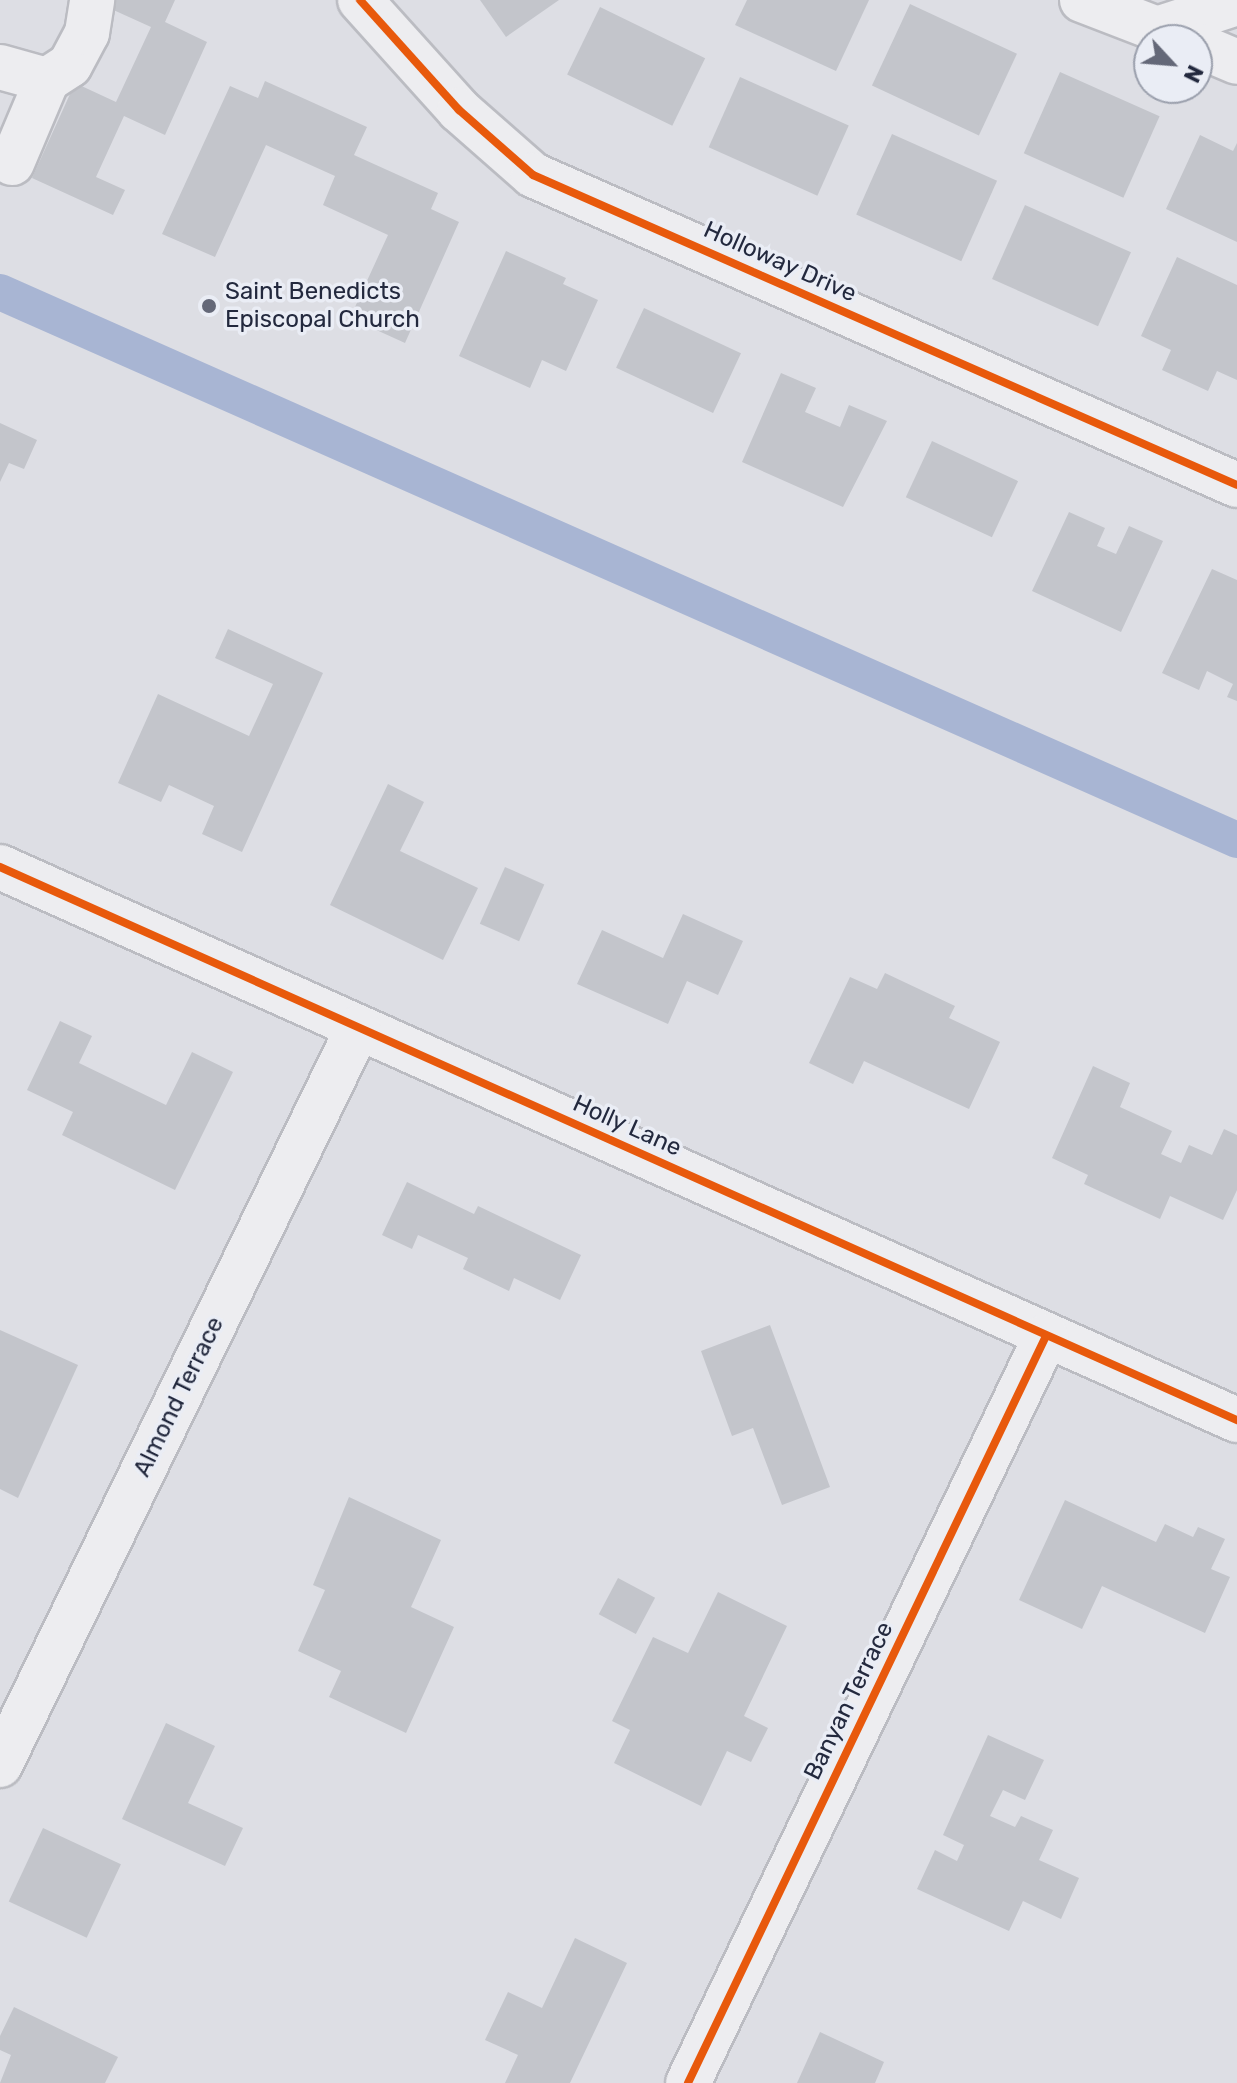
<!DOCTYPE html>
<style>
body{margin:0}
#map{position:relative;width:1237px;height:2083px;overflow:hidden;background:#dddee4;font-family:Rubik,sans-serif}
div>[style]{position:absolute}
.canal>*{height:36px;margin:-18px;padding:0 18px;transform-origin:18px;border-radius:18px;background:#a8b5d3}
.building>*{inset:0;background:#c3c5cb;transform-origin:0 0}
.roads{filter:drop-shadow(2px 0 #bbbcc2) drop-shadow(-2px 0 #bbbcc2) drop-shadow(0 2px #bbbcc2) drop-shadow(0 -2px #bbbcc2)}
.minor>*{height:44px;margin:-22px;padding:0 22px;transform-origin:22px;border-radius:22px;background:#ededf0}
.cycleway>*{height:8px;margin:-4px;padding:0 4px;transform-origin:4px;border-radius:4px;background:#e8590c}
.dots>*{width:22px;height:22px;translate:-50% -50%;box-sizing:border-box;border:4px solid #eaedf5;border-radius:50%}
span{translate:-50% -50%;white-space:nowrap;text-align:center;line-height:1.15;-webkit-text-stroke:7px #eaedf5;paint-order:stroke}
.street-label{font-size:24px;color:#23293e}
.poi-label{font-size:24px;color:#23293e}
.left{translate:0 -50%;text-align:left}
.north{position:absolute;left:1133px;top:24px;width:80px;height:80px;box-sizing:border-box;background:#eaedf5;border:2px solid #9a9fac;border-radius:50%;rotate:116deg;font-size:22px;font-weight:700;line-height:32px;text-align:center;color:#23293e}
.north::after{content:'';display:block;margin:auto;width:28px;height:36px;background:#646878;clip-path:polygon(50% 0,100% 100%,50% 72%,0 100%)}
</style>
<div id="map">
<div class="canal">
<div style="left:0;top:292px;width:1353px;rotate:23.89deg"></div>
</div>
<div class="building">
<div style="clip-path:polygon(112px 0,175px 0,165px 22px,207px 42px,165px 135px,124px 116px,96px 177px,125px 190px,113px 215px,32px 178px,75px 83px,116px 102px,151px 27px,109px 8px)"></div>
<div style="clip-path:polygon(480px 0,559px 0,506px 37px)"></div>
<div style="clip-path:polygon(747px 0,869px 0,836px 71px,735px 25px)"></div>
<div style="left:910px;top:4px;width:118px;height:90px;rotate:25deg"></div>
<div style="left:600px;top:7px;width:117px;height:75px;rotate:26deg"></div>
<div style="left:1060px;top:72px;width:109px;height:89px;rotate:24deg"></div>
<div style="left:740px;top:77px;width:119px;height:77px;rotate:24deg"></div>
<div style="clip-path:polygon(265px 81px,367px 127px,354px 155px,438px 193px,431px 209px,459px 222px,405px 343px,350px 318px,388px 235px,323px 205px,335px 176px,266px 145px,215px 257px,162px 234px,230px 86px,258px 98px)"></div>
<div style="left:892px;top:134px;width:115px;height:88px;rotate:24deg"></div>
<div style="clip-path:polygon(1200px 135px,1233px 151px,1237px 143px,1237px 242px,1166px 209px)"></div>
<div style="left:1025px;top:205px;width:116px;height:81px;rotate:24deg"></div>
<div style="clip-path:polygon(506px 251px,566px 278px,563px 284px,598px 300px,566px 371px,542px 360px,530px 388px,459px 356px)"></div>
<div style="clip-path:polygon(1177px 257px,1237px 285px,1237px 380px,1217px 371px,1208px 391px,1162px 370px,1171px 350px,1141px 336px)"></div>
<div style="left:644px;top:308px;width:107px;height:66px;rotate:25deg"></div>
<div style="clip-path:polygon(781px 373px,816px 388px,805px 412px,840px 427px,849px 405px,887px 421px,843px 507px,742px 462px)"></div>
<div style="clip-path:polygon(0 423px,37px 440px,24px 469px,9px 463px,0 482px)"></div>
<div style="left:932px;top:441px;width:95px;height:62px;rotate:25deg"></div>
<div style="clip-path:polygon(1069px 512px,1105px 528px,1097px 546px,1116px 554px,1129px 526px,1163px 541px,1121px 632px,1032px 591px)"></div>
<div style="clip-path:polygon(1212px 569px,1237px 580px,1237px 701px,1227px 697px,1233px 684px,1207px 671px,1199px 690px,1162px 673px)"></div>
<div style="clip-path:polygon(228px 629px,323px 673px,242px 852px,202px 834px,214px 806px,169px 785px,161px 802px,118px 783px,158px 694px,249px 736px,273px 684px,215px 658px)"></div>
<div style="clip-path:polygon(388px 784px,424px 802px,400px 851px,478px 888px,443px 960px,330px 905px)"></div>
<div style="left:505px;top:867px;width:43px;height:62px;rotate:24deg"></div>
<div style="clip-path:polygon(683px 914px,743px 941px,718px 995px,687px 981px,668px 1024px,577px 984px,602px 930px,663px 958px)"></div>
<div style="clip-path:polygon(885px 973px,955px 1006px,949px 1018px,1000px 1042px,969px 1109px,864px 1061px,853px 1084px,809px 1063px,850px 977px,877px 989px)"></div>
<div style="clip-path:polygon(60px 1021px,92px 1036px,79px 1063px,166px 1105px,192px 1052px,233px 1072px,175px 1190px,62px 1135px,73px 1112px,27px 1090px)"></div>
<div style="clip-path:polygon(1093px 1066px,1130px 1083px,1120px 1107px,1172px 1131px,1161px 1154px,1181px 1163px,1189px 1145px,1212px 1155px,1224px 1129px,1237px 1135px,1237px 1190px,1223px 1220px,1170px 1196px,1160px 1219px,1084px 1184px,1088px 1175px,1052px 1158px)"></div>
<div style="clip-path:polygon(407px 1182px,474px 1214px,478px 1206px,581px 1255px,560px 1300px,514px 1278px,509px 1291px,463px 1269px,468px 1258px,418px 1235px,412px 1249px,382px 1235px)"></div>
<div style="clip-path:polygon(770px 1325px,830px 1487px,782px 1505px,753px 1428px,732px 1436px,701px 1351px)"></div>
<div style="clip-path:polygon(0 1330px,78px 1365px,18px 1498px,0 1489px)"></div>
<div style="clip-path:polygon(349px 1497px,441px 1540px,411px 1607px,454px 1627px,406px 1733px,329px 1697px,341px 1671px,298px 1651px,325px 1590px,313px 1585px)"></div>
<div style="clip-path:polygon(1065px 1500px,1156px 1542px,1165px 1524px,1193px 1537px,1198px 1527px,1225px 1539px,1211px 1569px,1230px 1577px,1205px 1633px,1102px 1586px,1082px 1629px,1019px 1600px)"></div>
<div style="left:618px;top:1578px;width:42px;height:41px;rotate:28deg"></div>
<div style="clip-path:polygon(718px 1592px,787px 1626px,744px 1716px,768px 1728px,751px 1762px,727px 1751px,701px 1806px,614px 1763px,630px 1730px,612px 1721px,653px 1637px,688px 1653px)"></div>
<div style="clip-path:polygon(166px 1723px,215px 1746px,188px 1803px,243px 1828px,225px 1866px,122px 1819px)"></div>
<div style="clip-path:polygon(988px 1735px,1044px 1760px,1025px 1800px,1003px 1790px,990px 1816px,1015px 1827px,1021px 1816px,1053px 1830px,1039px 1860px,1079px 1878px,1061px 1919px,1023px 1901px,1009px 1931px,917px 1889px,935px 1850px,957px 1861px,964px 1845px,943px 1835px)"></div>
<div style="left:43px;top:1828px;width:86px;height:81px;rotate:25deg"></div>
<div style="clip-path:polygon(575px 1938px,627px 1963px,570px 2083px,505px 2083px,518px 2055px,485px 2040px,508px 1992px,542px 2008px)"></div>
<div style="clip-path:polygon(14px 2007px,118px 2057px,105px 2083px,0 2083px,11px 2055px,0 2050px,0 2036px)"></div>
<div style="clip-path:polygon(820px 2032px,884px 2062px,875px 2083px,797px 2083px)"></div>
</div>
<div class="roads">
<div class="minor">
<div style="left:360px;top:0;width:148px;rotate:48deg"></div>
<div style="left:459px;top:110px;width:98px;rotate:41.3deg"></div>
<div style="left:533px;top:175px;width:769px;rotate:23.77deg"></div>
<div style="left:1082px;top:0;width:80px;rotate:21.1deg"></div>
<div style="left:1157px;top:29px;width:84px;rotate:-18deg"></div>
<div style="left:1197px;top:45px;width:43px;rotate:23deg"></div>
<div style="left:0;top:67px;width:49px;rotate:15.5deg"></div>
<div style="left:47px;top:80px;width:27px;rotate:-33deg"></div>
<div style="left:70px;top:65px;width:36px;rotate:-62deg"></div>
<div style="left:87px;top:33px;width:33px;rotate:-81deg"></div>
<div style="left:12px;top:163px;width:90px;rotate:-67.1deg"></div>
<div style="left:0;top:867px;width:1355px;rotate:24.09deg"></div>
<div style="left:0;top:1765px;width:819px;rotate:-64.09deg"></div>
<div style="left:688px;top:2083px;width:828px;rotate:-64.39deg"></div>
</div>
</div>
<div class="cycleway">
<div style="left:360px;top:0;width:148px;rotate:48deg"></div>
<div style="left:459px;top:110px;width:98px;rotate:41.3deg"></div>
<div style="left:533px;top:175px;width:769px;rotate:23.77deg"></div>
<div style="left:0;top:867px;width:1355px;rotate:24.09deg"></div>
<div style="left:688px;top:2083px;width:828px;rotate:-64.39deg"></div>
</div>
<div class="dots">
<div style="left:209px;top:306px;background:#646878"></div>
</div>
<div class="street-label">
<span style="left:780px;top:262px;rotate:24deg">Holloway Drive</span>
<span style="left:627px;top:1126px;rotate:24deg">Holly Lane</span>
<span style="left:179px;top:1397px;rotate:-64deg">Almond Terrace</span>
<span style="left:849px;top:1701px;rotate:-64deg">Banyan Terrace</span>
</div>
<div class="poi-label">
<span class="left" style="left:225px;top:306px">Saint Benedicts<br>Episcopal Church</span>
</div>
<div class="north">N</div>
</div>
